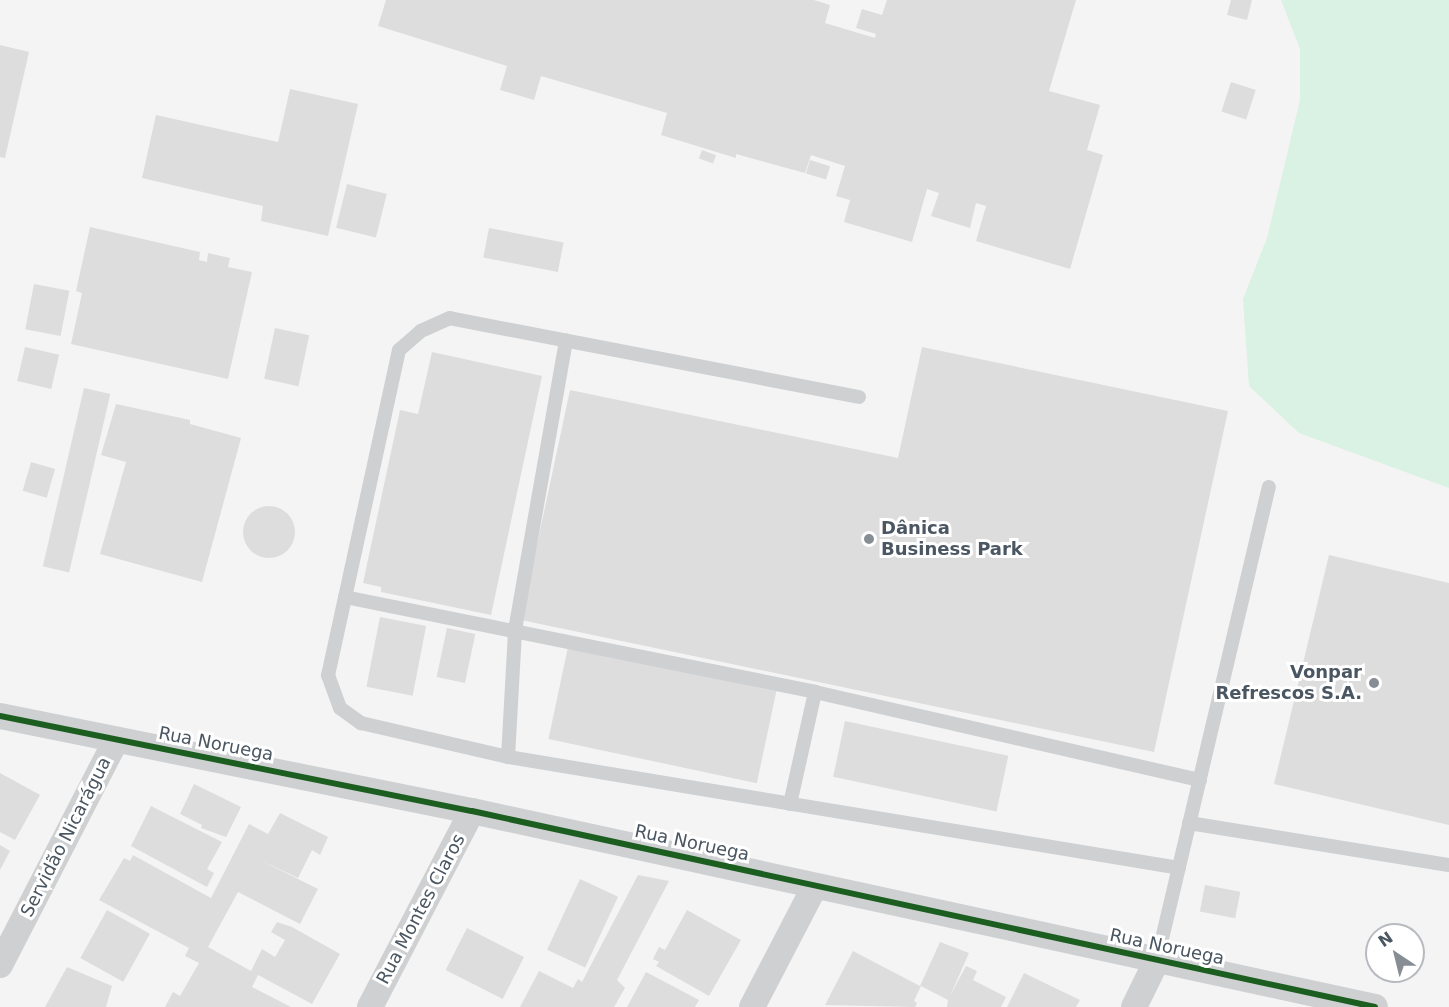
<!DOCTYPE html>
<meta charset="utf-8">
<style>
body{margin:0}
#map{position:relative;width:1449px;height:1007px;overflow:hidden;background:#f4f4f4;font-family:"DejaVu Sans",sans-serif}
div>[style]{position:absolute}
.green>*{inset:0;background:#d9f2e3}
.building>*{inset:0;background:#ddddde;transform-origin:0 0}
.round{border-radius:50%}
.lane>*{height:14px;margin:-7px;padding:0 7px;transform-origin:7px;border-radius:7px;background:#ced0d2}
.street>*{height:26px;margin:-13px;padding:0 13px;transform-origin:13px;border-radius:13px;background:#ced0d2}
.cycleway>*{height:6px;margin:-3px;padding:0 3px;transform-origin:3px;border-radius:3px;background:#1b5e20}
.dots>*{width:16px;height:16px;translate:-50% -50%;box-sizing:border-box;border:3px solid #fff;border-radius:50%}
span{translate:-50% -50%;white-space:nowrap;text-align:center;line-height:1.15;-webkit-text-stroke:6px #fff;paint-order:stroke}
.poi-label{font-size:18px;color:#4a5661;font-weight:700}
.left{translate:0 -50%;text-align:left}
.right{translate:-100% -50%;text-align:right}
.street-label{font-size:18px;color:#4a5661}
.north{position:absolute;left:1365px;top:923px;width:60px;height:60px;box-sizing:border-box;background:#fff;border:2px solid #b7bbc0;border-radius:50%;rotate:325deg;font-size:16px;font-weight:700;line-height:24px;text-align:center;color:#4a5661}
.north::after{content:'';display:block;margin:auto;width:21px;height:27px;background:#868d94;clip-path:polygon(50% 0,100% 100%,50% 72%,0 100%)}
</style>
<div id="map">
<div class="green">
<div style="clip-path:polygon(1281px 0,1449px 0,1449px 488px,1299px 433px,1249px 386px,1243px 299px,1267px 238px,1300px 100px,1300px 49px)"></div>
</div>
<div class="building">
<div style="clip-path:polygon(386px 0,814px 0,830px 5px,825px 23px,875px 38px,876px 34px,856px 28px,862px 9px,882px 15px,887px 0,1076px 0,1049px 91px,1100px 105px,1087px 150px,1103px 155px,1070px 269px,976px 241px,986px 206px,976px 203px,970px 228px,931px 216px,939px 193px,927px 189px,912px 242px,844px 222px,850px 200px,836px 196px,845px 166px,811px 155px,805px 173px,736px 154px,736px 158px,661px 135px,667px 113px,541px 76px,534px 100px,500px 90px,507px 66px,378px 26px)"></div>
<div style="clip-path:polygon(1231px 0,1252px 0,1247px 20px,1227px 15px)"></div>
<div style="clip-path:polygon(0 45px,29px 52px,5px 158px,0 157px)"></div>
<div style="left:1231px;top:82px;width:26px;height:31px;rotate:18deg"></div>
<div style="clip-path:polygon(290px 89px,358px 104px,328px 236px,261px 221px,263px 206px,142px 178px,156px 115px,278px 142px)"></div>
<div style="left:702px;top:150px;width:15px;height:9px;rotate:20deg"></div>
<div style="left:810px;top:160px;width:21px;height:14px;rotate:17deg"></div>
<div style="left:347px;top:184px;width:41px;height:45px;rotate:14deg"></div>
<div style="clip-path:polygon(90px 227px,200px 252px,199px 260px,207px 262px,208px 253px,230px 258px,228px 267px,252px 272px,228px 379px,71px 344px,82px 293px,76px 291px)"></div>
<div style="left:489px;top:228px;width:76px;height:30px;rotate:11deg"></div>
<div style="left:34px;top:284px;width:36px;height:46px;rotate:11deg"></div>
<div style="left:275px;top:328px;width:35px;height:52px;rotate:12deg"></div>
<div style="left:25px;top:347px;width:35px;height:35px;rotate:13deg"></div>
<div style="clip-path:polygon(922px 347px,1228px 411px,1154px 752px,521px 620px,570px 390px,898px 458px)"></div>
<div style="clip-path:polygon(432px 352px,542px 376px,491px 615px,381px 592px,381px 587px,363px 583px,400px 410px,418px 414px)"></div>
<div style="left:84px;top:388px;width:27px;height:183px;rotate:13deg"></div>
<div style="clip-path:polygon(116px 404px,190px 420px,190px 424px,241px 438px,202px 582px,100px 554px,126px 462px,101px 455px)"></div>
<div style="left:31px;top:462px;width:25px;height:30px;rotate:16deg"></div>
<div class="round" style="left:243px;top:506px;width:52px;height:52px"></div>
<div style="clip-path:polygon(1329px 555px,1449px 583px,1449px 825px,1274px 784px)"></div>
<div style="left:380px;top:617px;width:47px;height:71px;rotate:11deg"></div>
<div style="left:447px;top:628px;width:29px;height:50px;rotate:12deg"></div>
<div style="left:568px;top:647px;width:213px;height:94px;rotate:12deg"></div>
<div style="left:845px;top:721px;width:167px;height:57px;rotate:12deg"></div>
<div style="clip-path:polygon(0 773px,40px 795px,15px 840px,0 832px)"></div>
<div style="clip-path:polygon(194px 784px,241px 807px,226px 837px,201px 828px,202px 825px,180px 814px)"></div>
<div style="clip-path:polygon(151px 806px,222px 842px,207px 869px,214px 873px,207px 887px,131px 846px)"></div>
<div style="clip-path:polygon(280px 813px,328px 837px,320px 855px,312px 850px,298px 878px,256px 858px,318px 889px,300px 924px,238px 892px,208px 947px,251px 971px,262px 949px,275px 957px,285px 940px,271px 932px,277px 922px,292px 927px,340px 954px,312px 1004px,258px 975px,252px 987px,291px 1007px,165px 1007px,173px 992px,180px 996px,199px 963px,185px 956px,189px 948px,99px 900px,124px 858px,130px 861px,133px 855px,211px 898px,249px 824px,268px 834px)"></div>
<div style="clip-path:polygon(0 845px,10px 851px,0 870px)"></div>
<div style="clip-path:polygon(638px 875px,669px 881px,617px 980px,625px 988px,614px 1007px,520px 1007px,539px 971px,573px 988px,578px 979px,582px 982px)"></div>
<div style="left:580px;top:879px;width:42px;height:78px;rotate:25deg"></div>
<div style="left:1205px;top:885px;width:36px;height:27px;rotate:11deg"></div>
<div style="left:107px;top:910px;width:49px;height:55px;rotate:29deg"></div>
<div style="clip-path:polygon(687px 910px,741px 940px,709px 996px,656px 966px,659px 962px,653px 959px,659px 947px,665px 950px)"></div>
<div style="left:467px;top:928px;width:64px;height:47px;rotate:27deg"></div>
<div style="clip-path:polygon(940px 942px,969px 953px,950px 996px,966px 966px,977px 971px,973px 980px,1006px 997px,1001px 1007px,947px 1007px,948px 1000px,921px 986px,914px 1001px,917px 1003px,915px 1007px,825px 1005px,853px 951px,920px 986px)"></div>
<div style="clip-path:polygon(67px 967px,112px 986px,106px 1007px,45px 1007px)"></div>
<div style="clip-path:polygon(646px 972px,699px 1000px,695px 1007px,627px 1007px)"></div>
<div style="clip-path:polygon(1024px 973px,1080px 1000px,1076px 1007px,1007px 1007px)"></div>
</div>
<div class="lane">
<div style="left:859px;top:397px;width:417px;rotate:-169.1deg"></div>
<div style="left:450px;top:318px;width:32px;rotate:156deg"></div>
<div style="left:421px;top:331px;width:29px;rotate:139deg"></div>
<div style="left:399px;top:350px;width:333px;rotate:102.3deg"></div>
<div style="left:328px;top:675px;width:35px;rotate:70deg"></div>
<div style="left:340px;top:708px;width:26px;rotate:36deg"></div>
<div style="left:361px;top:723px;width:151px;rotate:13deg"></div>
<div style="left:508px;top:757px;width:680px;rotate:9.39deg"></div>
<div style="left:345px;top:597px;width:480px;rotate:11.4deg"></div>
<div style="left:815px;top:692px;width:395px;rotate:12.9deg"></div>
<div style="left:508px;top:757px;width:127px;rotate:-86.8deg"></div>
<div style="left:515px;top:630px;width:294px;rotate:-80deg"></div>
<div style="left:790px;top:804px;width:115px;rotate:-77.4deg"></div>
<div style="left:1189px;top:823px;width:263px;rotate:9.2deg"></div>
<div style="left:1157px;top:960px;width:486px;rotate:-76.7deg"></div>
</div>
<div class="street">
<div style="left:0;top:716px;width:481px;rotate:11.4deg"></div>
<div style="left:472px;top:811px;width:924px;rotate:12.25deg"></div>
<div style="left:0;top:965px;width:253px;rotate:-62.7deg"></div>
<div style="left:370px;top:1007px;width:221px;rotate:-62.5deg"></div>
<div style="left:752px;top:1007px;width:136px;rotate:-62.5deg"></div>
<div style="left:1134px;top:1007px;width:52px;rotate:-63.9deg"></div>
</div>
<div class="cycleway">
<div style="left:0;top:716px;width:481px;rotate:11.4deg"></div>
<div style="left:472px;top:811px;width:924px;rotate:12.25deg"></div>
</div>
<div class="dots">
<div style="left:869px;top:539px;background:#868d94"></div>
<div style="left:1374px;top:683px;background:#868d94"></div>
</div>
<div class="poi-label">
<span class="left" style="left:881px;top:539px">Dânica<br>Business Park</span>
<span class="right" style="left:1362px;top:683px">Vonpar<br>Refrescos S.A.</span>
</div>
<div class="street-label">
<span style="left:216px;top:744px;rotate:11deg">Rua Noruega</span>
<span style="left:66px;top:837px;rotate:-63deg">Servidão Nicarágua</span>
<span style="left:692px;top:843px;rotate:12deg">Rua Noruega</span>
<span style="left:421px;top:909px;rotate:-62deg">Rua Montes Claros</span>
<span style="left:1167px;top:947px;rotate:12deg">Rua Noruega</span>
</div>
<div class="north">N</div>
</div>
